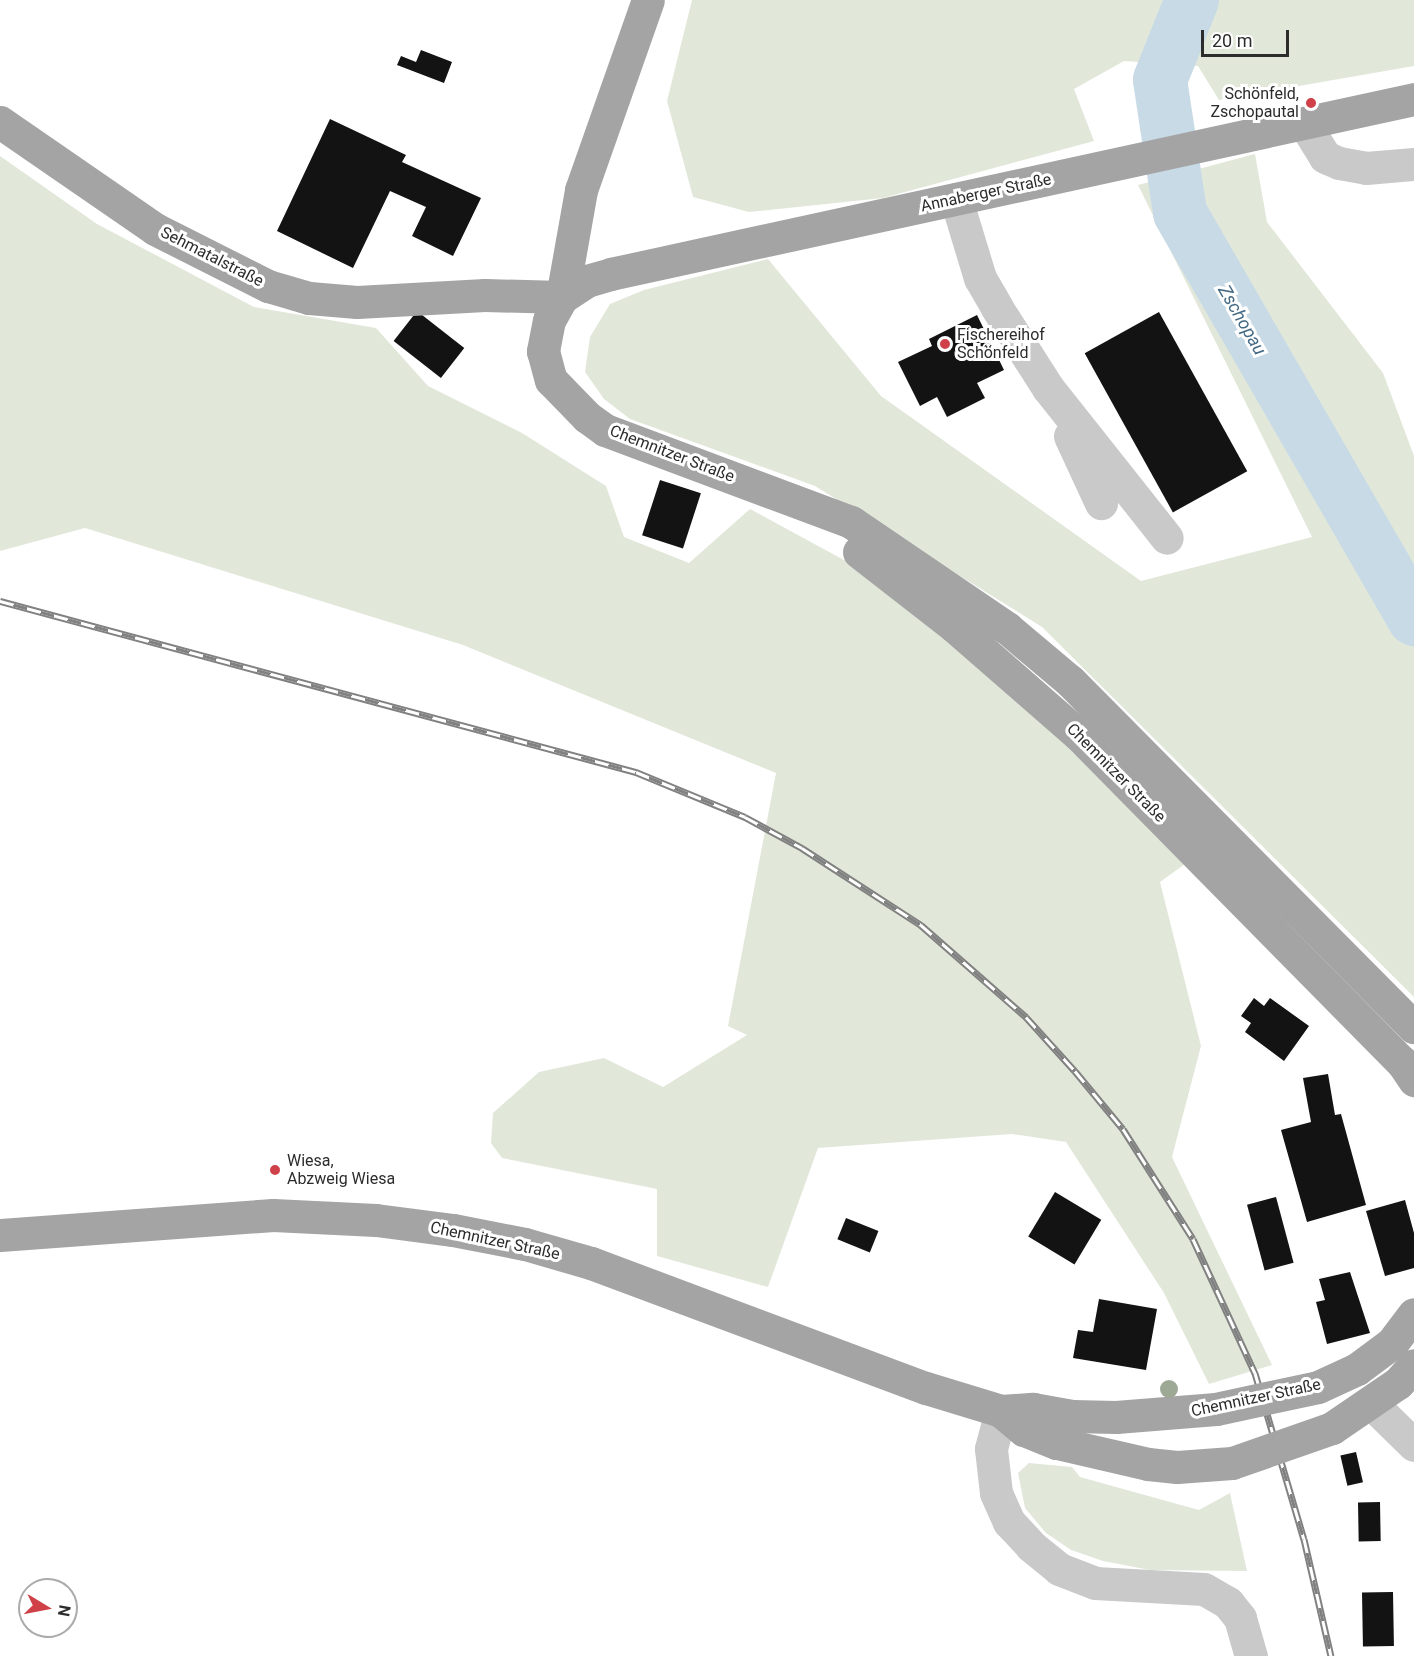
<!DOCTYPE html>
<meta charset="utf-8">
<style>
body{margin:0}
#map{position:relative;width:1414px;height:1656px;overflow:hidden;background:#fff;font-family:Roboto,sans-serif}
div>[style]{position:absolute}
.green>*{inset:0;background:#e1e8da}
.river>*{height:54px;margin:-27px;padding:0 27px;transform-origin:27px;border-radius:27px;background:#c8dae6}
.building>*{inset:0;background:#131313;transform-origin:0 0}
.minor>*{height:33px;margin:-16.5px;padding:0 16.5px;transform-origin:16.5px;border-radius:16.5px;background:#c9c9c9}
.major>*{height:33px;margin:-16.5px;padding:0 16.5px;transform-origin:16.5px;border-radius:16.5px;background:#a4a4a4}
.rail>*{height:7px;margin-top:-3.5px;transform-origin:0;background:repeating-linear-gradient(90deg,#fff 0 14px,#818181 0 28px);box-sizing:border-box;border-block:2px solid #818181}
.major-bridge>*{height:33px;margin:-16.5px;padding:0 16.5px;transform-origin:16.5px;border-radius:16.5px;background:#a4a4a4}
.trees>*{width:18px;height:18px;margin:-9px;border-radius:50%;background:#9ea995}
.dots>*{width:16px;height:16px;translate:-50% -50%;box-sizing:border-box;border:3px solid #fff;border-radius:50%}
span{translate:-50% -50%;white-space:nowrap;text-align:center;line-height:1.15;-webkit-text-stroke:6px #fff;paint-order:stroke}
.poi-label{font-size:16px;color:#2c2c2c}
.right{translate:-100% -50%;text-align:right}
.left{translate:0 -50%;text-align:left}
.street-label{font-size:16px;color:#2c2c2c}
.water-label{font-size:18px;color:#446a84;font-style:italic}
.north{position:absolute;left:18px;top:1578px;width:60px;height:60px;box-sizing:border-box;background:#fff;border:2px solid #ababab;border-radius:50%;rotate:100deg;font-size:16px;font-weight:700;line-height:24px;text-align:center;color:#2c2c2c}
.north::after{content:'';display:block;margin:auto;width:21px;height:27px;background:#d04048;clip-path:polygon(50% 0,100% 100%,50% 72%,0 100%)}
.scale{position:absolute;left:1201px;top:30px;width:88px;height:27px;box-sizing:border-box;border:3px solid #2c2c2c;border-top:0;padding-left:8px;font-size:18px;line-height:21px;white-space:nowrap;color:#2c2c2c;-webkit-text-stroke:4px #fff;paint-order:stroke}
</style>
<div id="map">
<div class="green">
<div style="clip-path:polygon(692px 0,1414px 0,1414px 66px,1219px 100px,1198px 66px,1124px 61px,1074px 89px,1094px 141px,883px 198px,749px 212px,693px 197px,667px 101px)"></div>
<div style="clip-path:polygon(1255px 154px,1267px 222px,1383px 373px,1414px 456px,1414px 997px,1042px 627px,815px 486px,630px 419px,604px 399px,585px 372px,590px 337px,610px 304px,644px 290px,768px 259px,881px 396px,1141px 581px,1312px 537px,1138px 185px)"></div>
<div style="clip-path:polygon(0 156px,97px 224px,254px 307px,376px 328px,428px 386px,522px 433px,606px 486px,624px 537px,689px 563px,750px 509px,890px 585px,992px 666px,1185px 864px,1160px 882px,1201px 1046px,1172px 1157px,1272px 1365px,1209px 1384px,1164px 1293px,1066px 1142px,1012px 1134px,818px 1148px,768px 1287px,657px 1256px,657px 1189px,502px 1158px,491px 1143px,493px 1113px,539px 1072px,604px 1058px,663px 1087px,747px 1035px,728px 1026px,776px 773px,463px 645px,85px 528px,0 551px)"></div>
<div style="clip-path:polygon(1029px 1463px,1072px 1467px,1080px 1477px,1199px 1510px,1230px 1493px,1247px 1571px,1150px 1570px,1103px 1561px,1071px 1550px,1046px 1533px,1025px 1508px,1018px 1473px)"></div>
</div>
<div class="river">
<div style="left:1192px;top:0;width:86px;rotate:111.8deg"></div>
<div style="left:1160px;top:80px;width:134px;rotate:81.4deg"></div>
<div style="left:1180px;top:213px;width:469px;rotate:60deg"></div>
</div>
<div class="building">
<div style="clip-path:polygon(421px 50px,452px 62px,444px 83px,397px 65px,401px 56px,416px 62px)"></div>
<div style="clip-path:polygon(330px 119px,406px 155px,402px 162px,481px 198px,453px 256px,412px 236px,426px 207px,390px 191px,353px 268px,277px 231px)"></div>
<div style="left:417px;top:311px;width:60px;height:38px;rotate:38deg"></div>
<div style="left:1159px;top:312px;width:182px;height:85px;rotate:61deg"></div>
<div style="clip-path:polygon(977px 315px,1004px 370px,977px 383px,985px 398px,947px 417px,937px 397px,920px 406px,898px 362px,932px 346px,929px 339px)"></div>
<div style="left:660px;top:480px;width:43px;height:58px;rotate:18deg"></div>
<div style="clip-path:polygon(1254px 998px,1264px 1006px,1270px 998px,1309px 1026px,1284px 1061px,1245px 1032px,1251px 1023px,1241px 1016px)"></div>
<div style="clip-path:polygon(1328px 1074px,1335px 1115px,1341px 1114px,1366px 1205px,1307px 1222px,1281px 1130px,1311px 1122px,1303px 1078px)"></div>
<div style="left:1055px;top:1192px;width:54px;height:52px;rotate:31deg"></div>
<div style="left:1276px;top:1197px;width:68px;height:30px;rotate:75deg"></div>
<div style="clip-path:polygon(1405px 1200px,1414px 1233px,1414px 1268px,1385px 1276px,1366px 1211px)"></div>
<div style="left:846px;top:1218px;width:35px;height:23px;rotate:22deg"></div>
<div style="clip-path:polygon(1350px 1272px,1370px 1333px,1327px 1344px,1316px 1302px,1325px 1300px,1319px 1279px)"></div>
<div style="clip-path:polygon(1099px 1299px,1157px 1309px,1146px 1370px,1073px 1358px,1078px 1330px,1093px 1332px)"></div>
<div style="left:1356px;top:1452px;width:31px;height:16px;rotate:77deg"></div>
<div style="left:1380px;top:1502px;width:39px;height:22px;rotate:89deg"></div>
<div style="left:1393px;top:1592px;width:54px;height:31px;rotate:89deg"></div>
</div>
<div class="minor">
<div style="left:1304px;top:123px;width:40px;rotate:58deg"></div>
<div style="left:1325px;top:157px;width:15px;rotate:23deg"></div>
<div style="left:1339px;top:163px;width:27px;rotate:10deg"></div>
<div style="left:1366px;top:168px;width:48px;rotate:-4.8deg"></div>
<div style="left:956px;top:199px;width:83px;rotate:73.1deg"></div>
<div style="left:980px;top:278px;width:34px;rotate:60deg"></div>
<div style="left:997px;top:308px;width:95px;rotate:57.5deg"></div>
<div style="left:1048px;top:388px;width:191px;rotate:51.6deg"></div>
<div style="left:1070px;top:436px;width:74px;rotate:65.2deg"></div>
<div style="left:1371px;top:1403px;width:60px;rotate:44.3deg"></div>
<div style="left:1001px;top:1411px;width:39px;rotate:105deg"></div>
<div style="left:991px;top:1449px;width:44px;rotate:83.5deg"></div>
<div style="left:996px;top:1493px;width:32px;rotate:66deg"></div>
<div style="left:1009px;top:1522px;width:33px;rotate:47deg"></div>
<div style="left:1031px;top:1546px;width:36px;rotate:39deg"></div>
<div style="left:1059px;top:1569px;width:39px;rotate:21deg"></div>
<div style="left:1095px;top:1583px;width:109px;rotate:3.2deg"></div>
<div style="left:1204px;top:1589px;width:28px;rotate:30deg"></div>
<div style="left:1228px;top:1603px;width:19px;rotate:51deg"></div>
<div style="left:1240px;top:1618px;width:40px;rotate:74deg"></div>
</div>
<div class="major">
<div style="left:1414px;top:99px;width:822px;rotate:167.71deg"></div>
<div style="left:611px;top:274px;width:25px;rotate:164deg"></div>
<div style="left:587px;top:281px;width:30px;rotate:147deg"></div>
<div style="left:562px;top:297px;width:26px;rotate:119deg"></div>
<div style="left:549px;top:320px;width:32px;rotate:101deg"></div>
<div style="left:543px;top:351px;width:30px;rotate:75deg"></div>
<div style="left:551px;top:380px;width:52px;rotate:45.8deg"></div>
<div style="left:587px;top:417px;width:22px;rotate:36deg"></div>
<div style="left:605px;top:430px;width:263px;rotate:20.5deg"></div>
<div style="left:851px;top:522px;width:189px;rotate:34.2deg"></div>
<div style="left:1007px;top:628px;width:82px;rotate:40.1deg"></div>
<div style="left:1070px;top:681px;width:488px;rotate:45.2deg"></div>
<div style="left:0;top:122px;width:188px;rotate:34.6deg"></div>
<div style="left:155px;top:229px;width:127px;rotate:26.8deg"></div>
<div style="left:268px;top:286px;width:43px;rotate:16.3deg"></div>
<div style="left:309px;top:298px;width:48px;rotate:4.8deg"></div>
<div style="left:357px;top:302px;width:128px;rotate:-3.1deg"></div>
<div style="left:485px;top:295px;width:77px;rotate:1.5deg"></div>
<div style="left:562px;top:297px;width:109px;rotate:-79.9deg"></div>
<div style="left:581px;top:190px;width:201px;rotate:-70.6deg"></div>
<div style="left:859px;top:552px;width:120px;rotate:37.9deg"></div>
<div style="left:954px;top:626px;width:164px;rotate:41.1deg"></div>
<div style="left:1078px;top:734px;width:461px;rotate:45.4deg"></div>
<div style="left:1402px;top:1062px;width:22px;rotate:56deg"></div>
<div style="left:0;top:1235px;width:274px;rotate:-4.2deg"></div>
<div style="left:273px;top:1215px;width:103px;rotate:2.8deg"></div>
<div style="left:376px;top:1220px;width:78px;rotate:7.4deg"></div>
<div style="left:453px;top:1230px;width:73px;rotate:11deg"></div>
<div style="left:525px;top:1244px;width:69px;rotate:16.1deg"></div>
<div style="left:591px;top:1263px;width:358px;rotate:20.5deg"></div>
<div style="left:926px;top:1388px;width:78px;rotate:17deg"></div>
<div style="left:1001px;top:1411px;width:32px;rotate:-4deg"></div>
<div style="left:1033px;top:1409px;width:40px;rotate:10deg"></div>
<div style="left:1072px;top:1416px;width:44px;rotate:1.3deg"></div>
<div style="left:1116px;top:1417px;width:100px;rotate:-4.6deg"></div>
<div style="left:1318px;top:1387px;width:43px;rotate:-24.8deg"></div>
<div style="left:1357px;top:1369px;width:44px;rotate:-36.6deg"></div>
<div style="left:1392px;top:1343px;width:36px;rotate:-53deg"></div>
<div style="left:1001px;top:1411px;width:30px;rotate:40deg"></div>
<div style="left:1024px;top:1430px;width:35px;rotate:22deg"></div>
<div style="left:1057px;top:1443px;width:93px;rotate:13deg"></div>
<div style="left:1148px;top:1464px;width:29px;rotate:6deg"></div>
<div style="left:1177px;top:1467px;width:55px;rotate:-4.2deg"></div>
<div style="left:1332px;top:1428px;width:80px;rotate:-34.3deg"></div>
<div style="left:1398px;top:1383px;width:24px;rotate:-48deg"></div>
</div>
<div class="rail">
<div style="left:0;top:601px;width:659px;rotate:15.05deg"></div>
<div style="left:636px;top:772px;width:118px;rotate:22.4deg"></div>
<div style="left:745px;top:817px;width:65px;rotate:28.5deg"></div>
<div style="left:802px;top:848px;width:142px;rotate:32.9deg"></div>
<div style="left:921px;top:925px;width:140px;rotate:41.2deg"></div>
<div style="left:1026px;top:1017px;width:73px;rotate:47.8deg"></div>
<div style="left:1075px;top:1071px;width:75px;rotate:50.4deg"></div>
<div style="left:1123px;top:1129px;width:130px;rotate:57.5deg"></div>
<div style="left:1193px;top:1239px;width:148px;rotate:65.2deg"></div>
<div style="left:1255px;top:1373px;width:173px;rotate:73.6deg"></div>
<div style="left:1304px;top:1539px;width:120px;rotate:77deg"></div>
</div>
<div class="major-bridge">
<div style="left:1216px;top:1409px;width:104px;rotate:-12.2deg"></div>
<div style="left:1232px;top:1463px;width:106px;rotate:-19.3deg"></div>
</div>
<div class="trees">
<div style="left:1169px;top:1389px"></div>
</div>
<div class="dots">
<div style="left:1311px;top:103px;background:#d04048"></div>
<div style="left:945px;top:344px;background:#d04048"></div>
<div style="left:275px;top:1170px;background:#d04048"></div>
</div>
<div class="poi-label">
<span class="right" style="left:1299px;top:103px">Schönfeld,<br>Zschopautal</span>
<span class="left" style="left:957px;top:344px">Fischereihof<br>Schönfeld</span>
<span class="left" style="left:287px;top:1170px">Wiesa,<br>Abzweig Wiesa</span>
</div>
<div class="street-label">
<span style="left:986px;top:193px;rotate:-12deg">Annaberger Straße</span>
<span style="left:212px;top:257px;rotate:27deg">Sehmatalstraße</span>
<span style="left:672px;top:454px;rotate:21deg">Chemnitzer Straße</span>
<span style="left:1116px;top:773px;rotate:45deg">Chemnitzer Straße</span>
<span style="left:495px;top:1241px;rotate:12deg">Chemnitzer Straße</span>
<span style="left:1256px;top:1398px;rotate:-12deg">Chemnitzer Straße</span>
</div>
<div class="water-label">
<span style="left:1242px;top:320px;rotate:60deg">Zschopau</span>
</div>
<div class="north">N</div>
<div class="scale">20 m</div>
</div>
